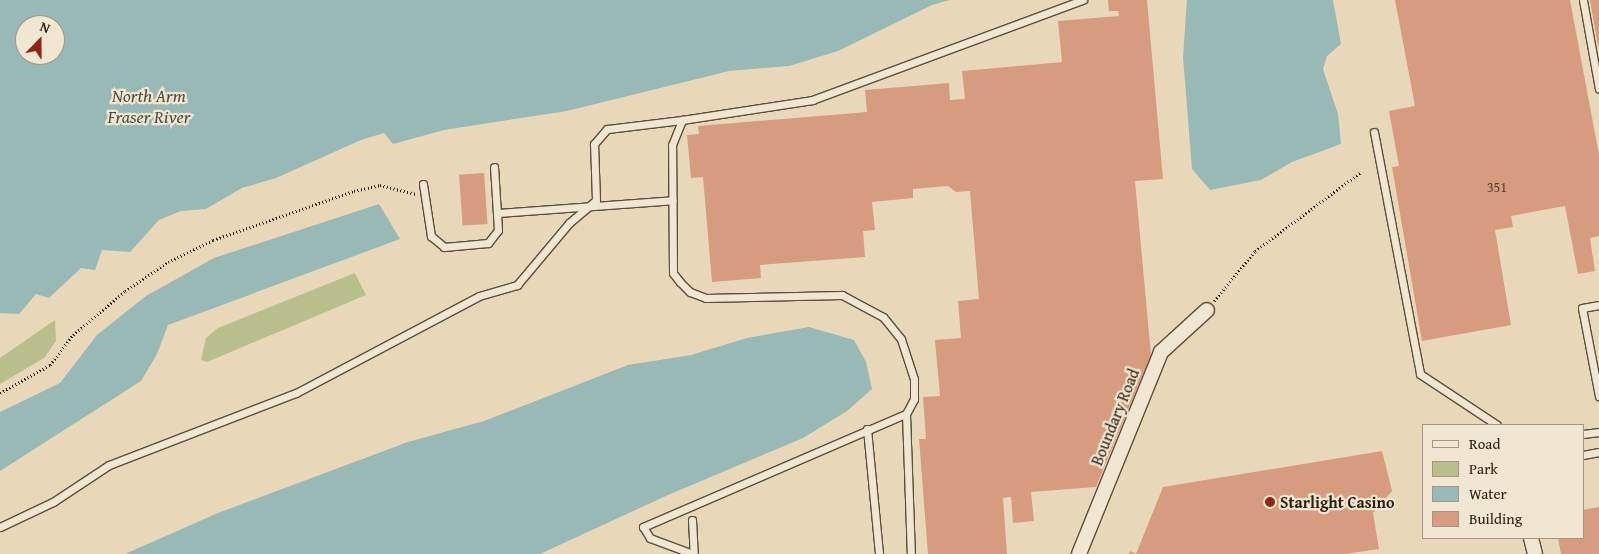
<!DOCTYPE html>
<style>
body{margin:0}
#map{position:relative;width:1599px;height:554px;overflow:hidden;background:#e8d8b9;font-family:"Gentium Book Plus",serif}
div>[style]{position:absolute}
.green>*{inset:0;background:#b9be8d}
.water>*{inset:0;background:#98b9b5}
.building>*{inset:0;background:#d79c7f;transform-origin:0 0}
.path>*{height:2.5px;margin-top:-1.25px;transform-origin:0;background:repeating-linear-gradient(90deg,#2d2012 0 1px,transparent 0 3.5px)}
.roads{filter:drop-shadow(1px 0 #5c4e3c) drop-shadow(-1px 0 #5c4e3c) drop-shadow(0 1px #5c4e3c) drop-shadow(0 -1px #5c4e3c)}
.lane>*{height:7px;margin:-3.5px;padding:0 3.5px;transform-origin:3.5px;border-radius:3.5px;background:#f0e6d2}
.street>*{height:14px;margin:-7px;padding:0 7px;transform-origin:7px;border-radius:7px;background:#f0e6d2}
.dots>*{width:14px;height:14px;translate:-50% -50%;box-sizing:border-box;border:2px solid #f0e6d2;border-radius:50%}
span{translate:-50% -50%;white-space:nowrap;text-align:center;line-height:1.15;-webkit-text-stroke:4.5px #f0e6d2;paint-order:stroke}
.number-label{font-size:14px;color:#583f2d}
.number-label span{-webkit-text-stroke-width:0}
.street-label{font-size:16px;color:#2d2012}
.poi-label{font-size:16px;color:#2d2012;font-weight:700}
.left{translate:0 -50%;text-align:left}
.water-label{font-size:18px;color:#4d4e43;font-style:italic}
.legend{position:absolute;left:1422px;top:424px;width:162px;height:115px;box-sizing:border-box;background:#f0e6d2;border:1px solid #a29785;margin:0;padding:6px 9px;list-style:none;font-size:15px;color:#2d2012}
.legend li{display:flex;align-items:center;gap:10px;height:25px}
.legend b{width:25px;border:1px solid #a29785}
.north{position:absolute;left:15px;top:15px;width:50px;height:50px;box-sizing:border-box;background:#f0e6d2;border:1px solid #a29785;border-radius:50%;rotate:22deg;font-size:14px;font-weight:700;line-height:20px;text-align:center;color:#2d2012}
.north::after{content:'';display:block;margin:auto;width:18px;height:22px;background:#8f2418;clip-path:polygon(50% 0,100% 100%,50% 72%,0 100%)}
</style>
<div id="map">
<div class="green">
<div style="clip-path:polygon(355px 273px,366px 295px,207px 362px,201px 360px,206px 338px,218px 328px)"></div>
<div style="clip-path:polygon(55px 320px,56px 341px,44px 358px,0 384px,0 358px)"></div>
</div>
<div class="water">
<div style="clip-path:polygon(evenodd,0 0,950px 0,932px 5px,838px 51px,789px 66px,729px 71px,567px 111px,444px 130px,393px 144px,384px 133px,361px 140px,276px 178px,242px 188px,206px 209px,181px 211px,159px 220px,130px 252px,102px 250px,95px 270px,81px 268px,49px 298px,36px 294px,19px 314px,0 313px,0 0,25px 25px,55px 25px,55px 55px,25px 55px,25px 25px)"></div>
<div style="clip-path:polygon(1187px 0,1333px 0,1341px 44px,1327px 56px,1323px 69px,1338px 114px,1341px 144px,1292px 162px,1261px 180px,1210px 190px,1192px 169px,1183px 57px)"></div>
<div style="clip-path:polygon(379px 204px,400px 239px,168px 325px,157px 354px,141px 381px,0 471px,0 412px,60px 383px,97px 335px,146px 296px,214px 258px)"></div>
<div style="clip-path:polygon(809px 327px,854px 340px,866px 362px,872px 389px,847px 411px,803px 438px,668px 495px,540px 554px,125px 554px,218px 513px,408px 442px,484px 421px,628px 365px,691px 355px,747px 338px)"></div>
</div>
<div class="building">
<div style="clip-path:polygon(1108px 0,1147px 0,1163px 179px,1135px 181px,1151px 355px,1096px 487px,1031px 492px,1034px 521px,1013px 523px,1011px 497px,1003px 498px,1007px 554px,928px 554px,919px 439px,926px 439px,923px 397px,940px 396px,935px 340px,961px 338px,958px 301px,979px 299px,970px 191px,956px 192px,948px 186px,913px 189px,913px 198px,872px 202px,875px 230px,863px 231px,865px 257px,760px 265px,761px 278px,712px 282px,703px 177px,691px 178px,687px 135px,699px 134px,698px 126px,867px 112px,865px 90px,949px 83px,950px 100px,965px 99px,962px 71px,1062px 62px,1058px 21px,1119px 16px,1118px 11px,1109px 11px)"></div>
<div style="clip-path:polygon(1395px 0,1570px 0,1599px 155px,1599px 236px,1590px 238px,1595px 271px,1578px 274px,1565px 206px,1511px 216px,1513px 227px,1495px 230px,1511px 325px,1422px 341px,1392px 167px,1399px 166px,1389px 111px,1415px 106px)"></div>
<div style="clip-path:polygon(1590px 0,1599px 0,1599px 45px,1598px 46px)"></div>
<div style="left:484px;top:173px;width:51px;height:25px;rotate:86deg"></div>
<div style="clip-path:polygon(1382px 451px,1392px 491px,1373px 513px,1379px 549px,1345px 554px,1129px 554px,1130px 551px,1136px 554px,1163px 487px)"></div>
<div style="clip-path:polygon(1599px 507px,1599px 554px,1561px 554px,1558px 538px,1583px 538px,1583px 510px)"></div>
</div>
<div class="path">
<div style="left:1214px;top:301px;width:65px;rotate:-50.6deg"></div>
<div style="left:1255px;top:251px;width:132px;rotate:-36.7deg"></div>
<div style="left:0;top:393px;width:57px;rotate:-29.2deg"></div>
<div style="left:50px;top:365px;width:38px;rotate:-53deg"></div>
<div style="left:73px;top:335px;width:68px;rotate:-40.2deg"></div>
<div style="left:125px;top:291px;width:52px;rotate:-34deg"></div>
<div style="left:168px;top:262px;width:50px;rotate:-26.1deg"></div>
<div style="left:213px;top:240px;width:149px;rotate:-19.2deg"></div>
<div style="left:354px;top:191px;width:27px;rotate:-13deg"></div>
<div style="left:380px;top:185px;width:37px;rotate:14deg"></div>
</div>
<div class="roads">
<div class="lane">
<div style="left:1583px;top:0;width:90px;rotate:79.8deg"></div>
<div style="left:1374px;top:132px;width:246px;rotate:79.2deg"></div>
<div style="left:1420px;top:374px;width:92px;rotate:33.5deg"></div>
<div style="left:423px;top:184px;width:53px;rotate:81.3deg"></div>
<div style="left:431px;top:236px;width:17px;rotate:40deg"></div>
<div style="left:444px;top:247px;width:44px;rotate:-5.2deg"></div>
<div style="left:488px;top:243px;width:16px;rotate:-52deg"></div>
<div style="left:498px;top:230px;width:63px;rotate:-93.6deg"></div>
<div style="left:498px;top:213px;width:175px;rotate:-4.2deg"></div>
<div style="left:1599px;top:305px;width:17px;rotate:170deg"></div>
<div style="left:1582px;top:308px;width:90px;rotate:79.1deg"></div>
<div style="left:906px;top:414px;width:140px;rotate:88deg"></div>
<div style="left:867px;top:429px;width:126px;rotate:84.5deg"></div>
<div style="left:1583px;top:434px;width:16px;rotate:-7deg"></div>
<div style="left:1583px;top:455px;width:16px;rotate:-11deg"></div>
<div style="left:692px;top:520px;width:34px;rotate:87deg"></div>
<div style="left:0;top:527px;width:59px;rotate:-25.3deg"></div>
<div style="left:53px;top:502px;width:67px;rotate:-33.5deg"></div>
<div style="left:109px;top:465px;width:200px;rotate:-21.1deg"></div>
<div style="left:296px;top:393px;width:207px;rotate:-27.9deg"></div>
<div style="left:479px;top:296px;width:40px;rotate:-16deg"></div>
<div style="left:517px;top:285px;width:81px;rotate:-50deg"></div>
<div style="left:569px;top:223px;width:35px;rotate:-40deg"></div>
<div style="left:596px;top:200px;width:56px;rotate:-92deg"></div>
<div style="left:594px;top:144px;width:20px;rotate:-49deg"></div>
<div style="left:607px;top:129px;width:76px;rotate:-6.8deg"></div>
<div style="left:693px;top:554px;width:46px;rotate:-159.6deg"></div>
<div style="left:650px;top:538px;width:13px;rotate:-122deg"></div>
<div style="left:643px;top:527px;width:286px;rotate:-23.3deg"></div>
<div style="left:906px;top:414px;width:17px;rotate:-62deg"></div>
<div style="left:914px;top:399px;width:20px;rotate:-90deg"></div>
<div style="left:914px;top:379px;width:42px;rotate:-108deg"></div>
<div style="left:901px;top:339px;width:28px;rotate:-129deg"></div>
<div style="left:883px;top:317px;width:47px;rotate:-151.8deg"></div>
<div style="left:842px;top:295px;width:136px;rotate:178.7deg"></div>
<div style="left:706px;top:298px;width:17px;rotate:-159deg"></div>
<div style="left:690px;top:292px;width:14px;rotate:-135deg"></div>
<div style="left:680px;top:282px;width:11px;rotate:-128deg"></div>
<div style="left:673px;top:273px;width:128px;rotate:-90.4deg"></div>
<div style="left:672px;top:145px;width:27px;rotate:-68deg"></div>
<div style="left:682px;top:120px;width:132px;rotate:-8.7deg"></div>
<div style="left:812px;top:100px;width:289px;rotate:-20.3deg"></div>
</div>
<div class="street">
<div style="left:1531px;top:538px;width:16px;rotate:76deg"></div>
<div style="left:1079px;top:554px;width:218px;rotate:-67.9deg"></div>
<div style="left:1161px;top:352px;width:62px;rotate:-42.4deg"></div>
</div>
</div>
<div class="dots">
<div style="left:1270px;top:502px;background:#8f2418"></div>
</div>
<div class="number-label">
<span style="left:1497px;top:187px">351</span>
</div>
<div class="street-label">
<span style="left:1115px;top:417px;rotate:-68deg">Boundary Road</span>
</div>
<div class="poi-label">
<span class="left" style="left:1280px;top:502px">Starlight Casino</span>
</div>
<div class="water-label">
<span style="left:149px;top:107px">North Arm<br>Fraser River</span>
</div>
<ul class="legend">
<li><b style="height:6px;background:#f0e6d2"></b>Road</li>
<li><b style="height:14px;background:#b9be8d"></b>Park</li>
<li><b style="height:14px;background:#98b9b5"></b>Water</li>
<li><b style="height:14px;background:#d79c7f"></b>Building</li>
</ul>
<div class="north">N</div>
</div>
